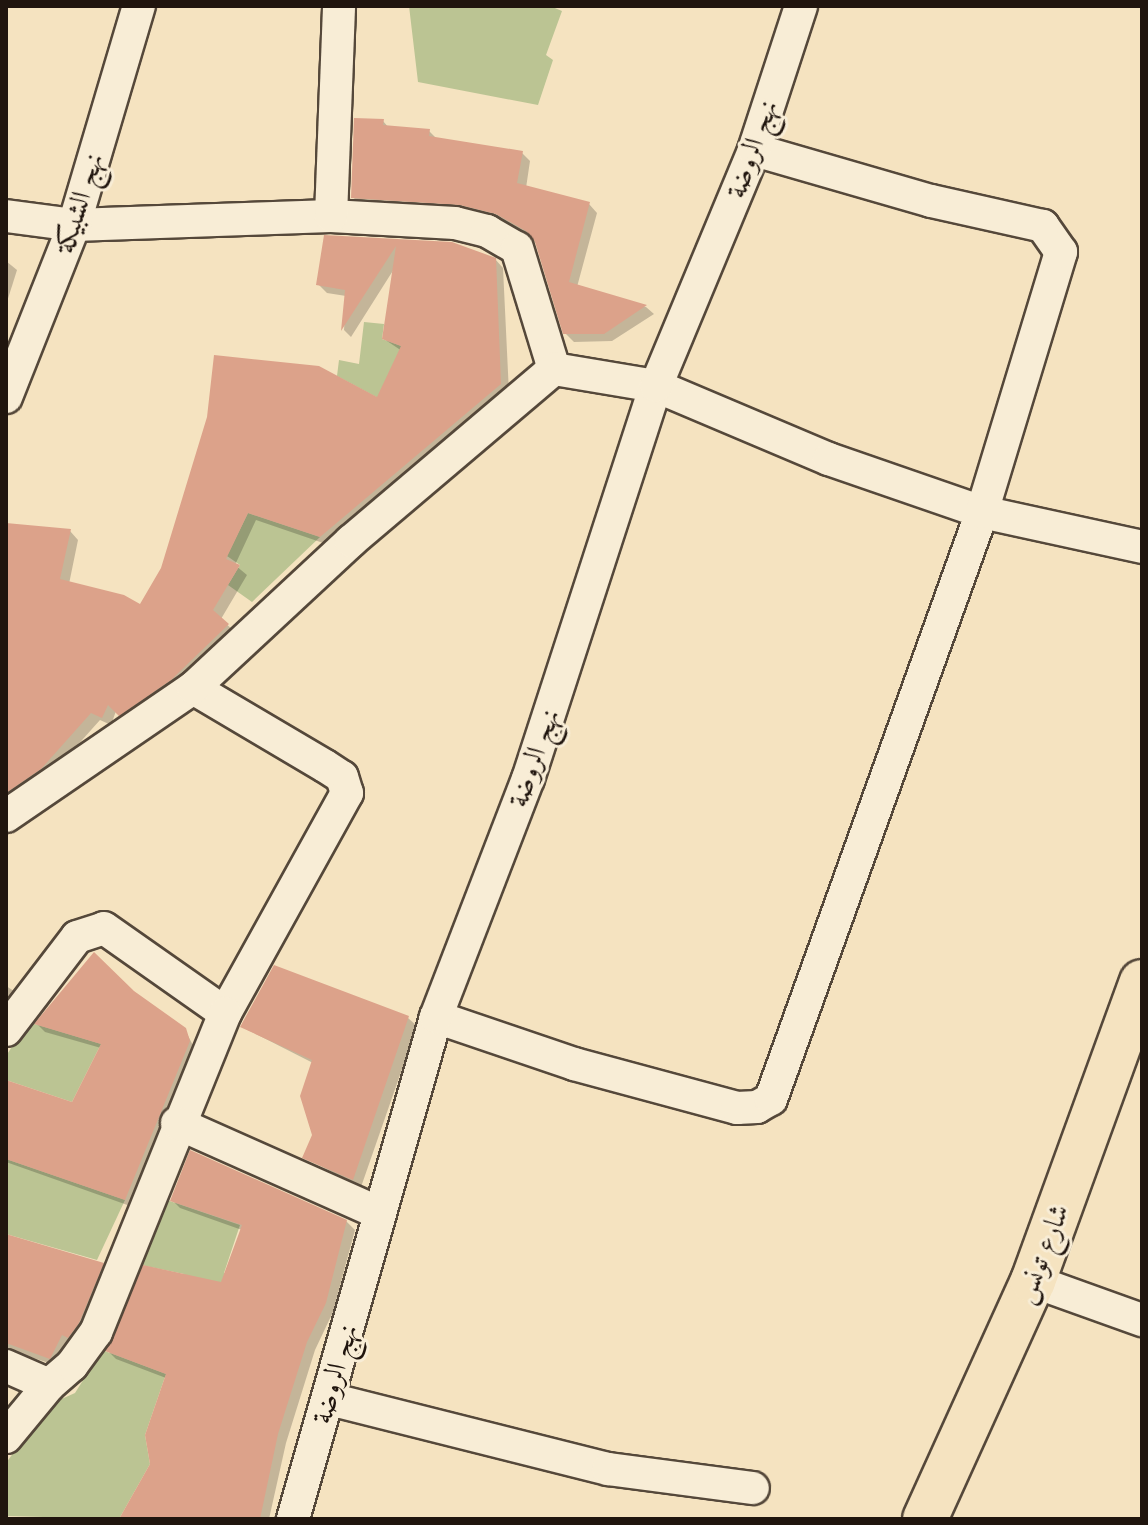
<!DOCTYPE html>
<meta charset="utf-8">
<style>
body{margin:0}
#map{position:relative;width:1148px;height:1525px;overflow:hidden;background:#f5e3c0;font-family:Cardo,Amiri,serif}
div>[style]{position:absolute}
.green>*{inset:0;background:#bbc493}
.shadow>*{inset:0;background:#0003}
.building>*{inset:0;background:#dca28a}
.roads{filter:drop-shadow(2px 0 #55483a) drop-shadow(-2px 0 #55483a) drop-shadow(0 2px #55483a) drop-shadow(0 -2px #55483a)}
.minor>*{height:32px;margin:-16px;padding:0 16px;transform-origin:16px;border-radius:16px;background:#f8edd6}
.primary>*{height:44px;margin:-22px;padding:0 22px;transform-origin:22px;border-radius:22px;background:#f5e3c0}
span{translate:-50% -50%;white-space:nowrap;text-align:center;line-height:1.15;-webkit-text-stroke:6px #f8edd6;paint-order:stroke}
.street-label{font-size:28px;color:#20150e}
.frame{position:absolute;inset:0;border:8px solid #20150e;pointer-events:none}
</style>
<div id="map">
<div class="green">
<div style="clip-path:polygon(409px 6px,550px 6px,562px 11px,546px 55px,553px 60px,538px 105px,418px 82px)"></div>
<div style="clip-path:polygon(364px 322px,384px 324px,382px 339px,401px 346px,395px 407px,337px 376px,339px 360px,359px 364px)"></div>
<div style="clip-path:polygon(248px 513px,320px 537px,252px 602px,228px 585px,240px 565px,227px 556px)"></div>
<div style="clip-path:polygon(28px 1022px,101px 1044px,72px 1102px,6px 1080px,6px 1056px)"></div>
<div style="clip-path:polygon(6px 1159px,125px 1200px,97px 1260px,6px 1234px)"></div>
<div style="clip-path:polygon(155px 1196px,240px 1225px,224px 1273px,239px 1280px,224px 1315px,184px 1274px,136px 1264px)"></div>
<div style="clip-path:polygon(102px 1350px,166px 1374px,145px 1435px,150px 1464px,119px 1519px,6px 1516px,6px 1463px,48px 1405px,75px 1393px)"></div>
</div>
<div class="shadow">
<div style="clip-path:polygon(383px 121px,389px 128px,429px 131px,437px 139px,522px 153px,530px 161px,526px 188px,589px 204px,597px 213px,577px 287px,646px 307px,654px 314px,612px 341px,574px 342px,565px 333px,537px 244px,507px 222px,466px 212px,361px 206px,353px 197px)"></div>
<div style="clip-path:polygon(325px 237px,452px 244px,495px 259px,503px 268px,509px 393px,329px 545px,256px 520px,235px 565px,247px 575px,221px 619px,236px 633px,128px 723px,116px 711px,111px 725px,100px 720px,49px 777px,6px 807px,6px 525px,70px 531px,78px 540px,69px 584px,141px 607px,163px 569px,378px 400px,402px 351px,384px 339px,394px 269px,351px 337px,344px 330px,346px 296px,327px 293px,318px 284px)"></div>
<div style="clip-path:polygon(6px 261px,17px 270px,6px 305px)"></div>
<div style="clip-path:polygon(274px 967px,408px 1018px,417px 1026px,361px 1187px,304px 1157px,314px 1135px,313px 1063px,242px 1027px)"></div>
<div style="clip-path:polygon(6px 986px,22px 996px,6px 1020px)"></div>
<div style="clip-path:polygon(132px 993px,185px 1030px,198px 1055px,133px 1207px,6px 1162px,6px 1082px,73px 1105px,101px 1048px,45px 1032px,37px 1024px)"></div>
<div style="clip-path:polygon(172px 1200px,346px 1221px,355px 1230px,333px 1312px,315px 1350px,286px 1443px,269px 1519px,121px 1519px,152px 1465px,166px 1378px,116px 1359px,108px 1351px,222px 1284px,242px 1230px,180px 1208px)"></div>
<div style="clip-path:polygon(6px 1235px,103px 1264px,111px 1273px,87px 1331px,58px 1366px,6px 1349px)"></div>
</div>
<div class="building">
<div style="clip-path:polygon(354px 118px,384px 119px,383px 125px,430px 129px,429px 136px,523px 151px,517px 183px,590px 202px,569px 282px,647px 305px,604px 334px,563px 334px,535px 242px,526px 231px,496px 214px,460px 205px,351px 198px)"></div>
<div style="clip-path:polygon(324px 235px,452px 242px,496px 258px,501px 384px,320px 537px,248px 513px,226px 559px,240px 565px,213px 610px,229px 624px,171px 680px,119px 716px,108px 705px,102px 718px,91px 713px,41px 769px,6px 793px,6px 523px,71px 529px,60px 579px,124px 595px,140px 604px,161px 568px,207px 417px,214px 355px,319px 366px,377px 397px,401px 346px,382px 339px,396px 246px,341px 331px,345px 290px,316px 285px)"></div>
<div style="clip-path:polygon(94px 952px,134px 991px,186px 1028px,190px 1041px,125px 1200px,6px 1159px,6px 1080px,72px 1102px,101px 1044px,34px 1024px)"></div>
<div style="clip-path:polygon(274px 965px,409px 1016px,353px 1180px,302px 1158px,312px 1135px,300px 1096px,312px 1060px,240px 1027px)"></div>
<div style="clip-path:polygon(190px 1150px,347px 1220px,326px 1303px,307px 1342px,278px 1434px,260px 1519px,119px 1519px,150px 1464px,145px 1435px,166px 1374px,105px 1351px,143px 1265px,221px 1282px,242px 1225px,170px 1201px)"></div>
<div style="clip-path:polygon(6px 1234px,104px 1263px,79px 1323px,68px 1338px,62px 1335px,50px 1359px,6px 1343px)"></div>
</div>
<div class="roads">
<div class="minor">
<div style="left:6px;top:216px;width:69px;rotate:7.5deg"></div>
<div style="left:74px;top:225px;width:257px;rotate:-2deg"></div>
<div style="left:331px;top:216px;width:124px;rotate:3.2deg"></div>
<div style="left:455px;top:223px;width:33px;rotate:14deg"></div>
<div style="left:487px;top:231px;width:34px;rotate:30deg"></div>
<div style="left:517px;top:248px;width:127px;rotate:73deg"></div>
<div style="left:331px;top:216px;width:210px;rotate:-87.8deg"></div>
<div style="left:6px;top:397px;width:185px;rotate:-68.4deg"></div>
<div style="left:74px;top:225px;width:228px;rotate:-73.5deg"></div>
<div style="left:193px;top:688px;width:153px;rotate:30.6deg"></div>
<div style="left:325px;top:766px;width:20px;rotate:33deg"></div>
<div style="left:342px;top:777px;width:17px;rotate:73deg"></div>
<div style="left:347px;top:793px;width:252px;rotate:119deg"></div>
<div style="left:6px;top:816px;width:227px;rotate:-34.4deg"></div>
<div style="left:193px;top:688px;width:216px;rotate:-42.9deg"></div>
<div style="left:351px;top:541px;width:266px;rotate:-40.3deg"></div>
<div style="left:554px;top:369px;width:103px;rotate:9.5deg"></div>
<div style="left:656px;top:386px;width:188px;rotate:22.9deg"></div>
<div style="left:829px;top:459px;width:162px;rotate:19.1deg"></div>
<div style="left:982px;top:512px;width:164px;rotate:12.3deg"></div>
<div style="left:436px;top:1017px;width:146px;rotate:18.8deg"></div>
<div style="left:574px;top:1064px;width:169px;rotate:15.1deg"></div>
<div style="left:737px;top:1108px;width:20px;rotate:-3deg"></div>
<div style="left:757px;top:1107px;width:16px;rotate:-30deg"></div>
<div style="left:771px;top:1099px;width:624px;rotate:-70.23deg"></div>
<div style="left:982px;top:512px;width:272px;rotate:-73.1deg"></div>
<div style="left:1061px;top:252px;width:32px;rotate:-125deg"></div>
<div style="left:1043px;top:226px;width:115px;rotate:-167.4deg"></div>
<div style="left:931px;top:201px;width:184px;rotate:-163.9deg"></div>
<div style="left:6px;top:1030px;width:117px;rotate:-52.6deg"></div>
<div style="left:77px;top:937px;width:28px;rotate:-18deg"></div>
<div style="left:104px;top:928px;width:148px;rotate:35.1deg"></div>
<div style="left:225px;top:1013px;width:344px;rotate:112deg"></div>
<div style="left:96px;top:1332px;width:41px;rotate:126deg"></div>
<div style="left:72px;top:1365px;width:30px;rotate:139deg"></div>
<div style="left:49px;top:1385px;width:47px;rotate:-156.2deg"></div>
<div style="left:177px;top:1123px;width:221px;rotate:24deg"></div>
<div style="left:1033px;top:1281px;width:116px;rotate:19.7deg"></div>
<div style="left:329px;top:1399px;width:288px;rotate:14.1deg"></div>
<div style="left:608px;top:1469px;width:146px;rotate:7.5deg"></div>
<div style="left:6px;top:1437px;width:67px;rotate:-50.4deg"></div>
<div style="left:293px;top:1519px;width:522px;rotate:-74.1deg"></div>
<div style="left:436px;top:1017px;width:255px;rotate:-68.9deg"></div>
<div style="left:528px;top:779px;width:413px;rotate:-72deg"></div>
<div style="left:656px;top:386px;width:256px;rotate:-67.4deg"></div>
<div style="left:754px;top:150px;width:151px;rotate:-71.9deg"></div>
</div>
<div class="primary">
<div style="left:925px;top:1519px;width:261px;rotate:-65.6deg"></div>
<div style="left:1033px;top:1281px;width:318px;rotate:-70deg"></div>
</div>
</div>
<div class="street-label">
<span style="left:752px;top:149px;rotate:-70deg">نهج الروضة</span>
<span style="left:79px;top:203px;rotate:-72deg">نهج الشبيكة</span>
<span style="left:534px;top:758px;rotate:-70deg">نهج الروضة</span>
<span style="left:1042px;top:1254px;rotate:-69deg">شارع تونس</span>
<span style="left:335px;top:1374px;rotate:-74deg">نهج الروضة</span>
</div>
<div class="frame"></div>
</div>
